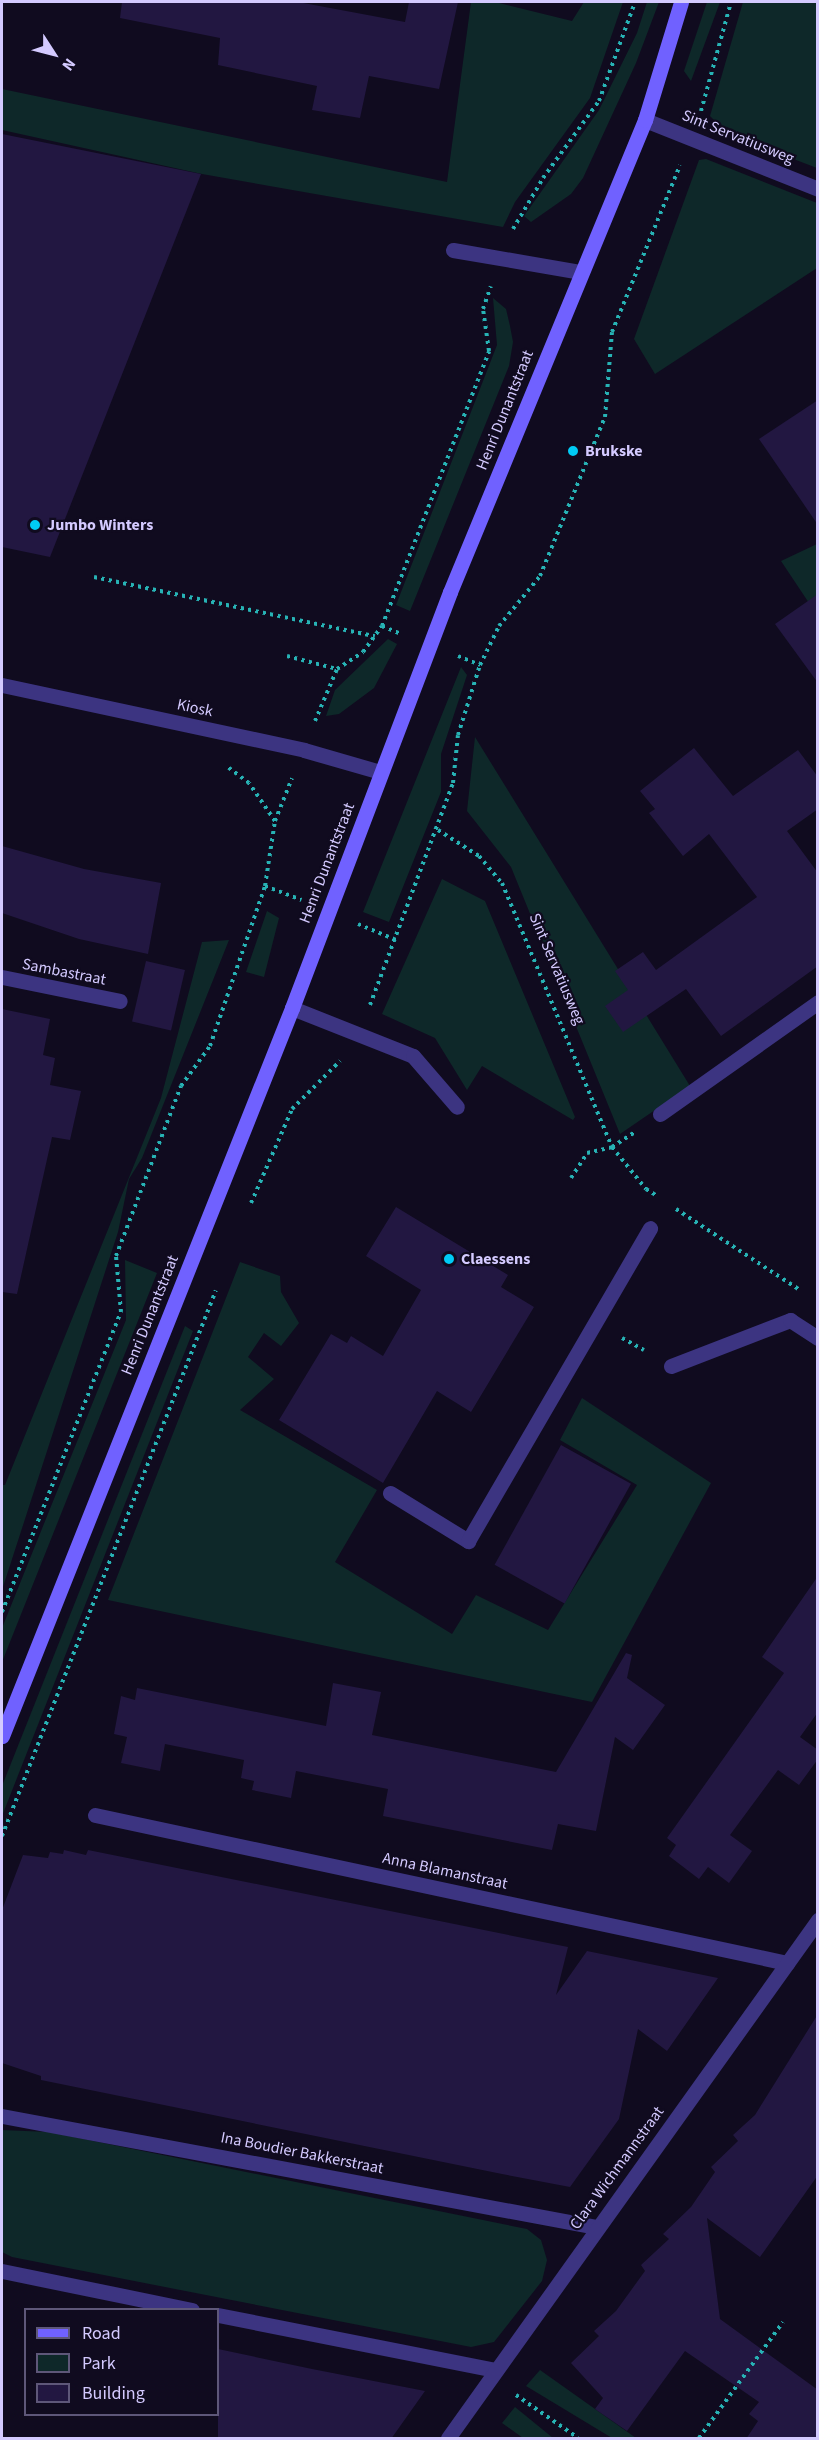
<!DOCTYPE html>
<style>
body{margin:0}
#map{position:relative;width:819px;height:2440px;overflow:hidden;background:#100b1f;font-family:"Source Sans 3",sans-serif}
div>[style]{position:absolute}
.green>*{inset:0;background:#0e2829}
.building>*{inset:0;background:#221741;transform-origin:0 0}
.path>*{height:4px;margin-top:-2px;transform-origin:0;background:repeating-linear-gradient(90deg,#27b3b5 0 3px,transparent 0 7.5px)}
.lane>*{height:15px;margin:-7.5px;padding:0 7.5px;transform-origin:7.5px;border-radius:7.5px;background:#3c3481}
.street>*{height:15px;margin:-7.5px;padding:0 7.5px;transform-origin:7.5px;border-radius:7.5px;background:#3c3481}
.secondary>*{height:15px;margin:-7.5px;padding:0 7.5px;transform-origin:7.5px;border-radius:7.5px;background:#7061ff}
.dots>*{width:16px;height:16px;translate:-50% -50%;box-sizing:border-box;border:3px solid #100b1f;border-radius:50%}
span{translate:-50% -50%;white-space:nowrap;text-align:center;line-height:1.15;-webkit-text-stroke:4.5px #100b1f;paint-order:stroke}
.street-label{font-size:16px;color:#d4caff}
.poi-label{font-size:16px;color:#d4caff;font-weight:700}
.left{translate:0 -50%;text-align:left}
.frame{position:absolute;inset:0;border:3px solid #d4caff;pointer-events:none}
.legend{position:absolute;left:24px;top:2308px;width:195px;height:108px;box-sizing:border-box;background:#100b1f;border:2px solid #5e5779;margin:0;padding:8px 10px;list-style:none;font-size:18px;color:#d4caff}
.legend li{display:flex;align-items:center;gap:12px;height:30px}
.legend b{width:30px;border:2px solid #5e5779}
.north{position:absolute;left:24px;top:24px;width:60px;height:60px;-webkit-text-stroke:4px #100b1f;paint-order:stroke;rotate:126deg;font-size:16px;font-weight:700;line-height:24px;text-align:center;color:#d4caff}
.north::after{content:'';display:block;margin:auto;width:21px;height:27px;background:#d4caff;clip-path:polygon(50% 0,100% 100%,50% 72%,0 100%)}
</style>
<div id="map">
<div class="green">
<div style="clip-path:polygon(471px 2px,495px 2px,572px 21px,584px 2px,623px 2px,590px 98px,515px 202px,503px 227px,202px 174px,2px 130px,2px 89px,447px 182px)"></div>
<div style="clip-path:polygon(647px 2px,659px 2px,636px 63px,583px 178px,571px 194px,531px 222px,524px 216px,599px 110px,637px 33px)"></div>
<div style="clip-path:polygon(707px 2px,720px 2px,691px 81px,684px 71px)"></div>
<div style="clip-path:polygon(743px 2px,817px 2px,817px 168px,728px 134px,710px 116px)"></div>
<div style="clip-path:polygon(706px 159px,817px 203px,817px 268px,655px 374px,634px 339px,699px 160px)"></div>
<div style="clip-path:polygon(493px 298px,506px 309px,510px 326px,513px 342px,509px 366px,410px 611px,396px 605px,497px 345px)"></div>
<div style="clip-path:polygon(817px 544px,817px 615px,781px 561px)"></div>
<div style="clip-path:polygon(388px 639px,397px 644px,374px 688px,339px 714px,326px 716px,335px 690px)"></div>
<div style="clip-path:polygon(461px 667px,467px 675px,441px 754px,441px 792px,389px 922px,363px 912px)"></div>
<div style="clip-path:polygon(475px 737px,690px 1086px,620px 1134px,511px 867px,467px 811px)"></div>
<div style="clip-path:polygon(442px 879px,485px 901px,575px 1117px,573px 1120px,482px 1066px,467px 1090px,435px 1038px,382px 1014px)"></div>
<div style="clip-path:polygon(267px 911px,279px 918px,264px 977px,246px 972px)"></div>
<div style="clip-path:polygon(229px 940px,142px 1158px,129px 1179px,118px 1232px,2px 1590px,2px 1485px,5px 1485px,161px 1098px,202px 942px)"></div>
<div style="clip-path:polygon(125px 1260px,157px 1273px,2px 1662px,2px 1628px,126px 1320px)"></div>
<div style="clip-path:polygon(240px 1262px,280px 1276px,281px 1292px,299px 1323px,281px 1346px,264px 1333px,248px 1357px,274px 1379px,240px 1410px,377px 1490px,335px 1562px,452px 1634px,476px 1595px,548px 1630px,637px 1485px,560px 1440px,582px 1398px,711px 1483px,592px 1702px,108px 1600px)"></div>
<div style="clip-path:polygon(185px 1326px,193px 1331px,2px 1816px,2px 1786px)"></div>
<div style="clip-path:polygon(2px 2130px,49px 2132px,527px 2229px,541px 2240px,547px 2260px,542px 2281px,494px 2342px,471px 2347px,12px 2257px,2px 2252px)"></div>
<div style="clip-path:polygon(540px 2370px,636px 2438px,612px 2438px,526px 2386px)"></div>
<div style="clip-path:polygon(515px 2407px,553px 2438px,523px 2438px,502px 2423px)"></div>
</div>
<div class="building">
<div style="clip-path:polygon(122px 2px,298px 2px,405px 22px,409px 2px,458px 2px,439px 89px,369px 76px,360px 118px,312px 110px,317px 86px,218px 65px,220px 38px,120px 18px)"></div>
<div style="clip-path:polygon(2px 134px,201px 174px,50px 557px,2px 547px)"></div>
<div style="clip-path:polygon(818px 400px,818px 525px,759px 439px)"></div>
<div style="clip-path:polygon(818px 594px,818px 683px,775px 624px)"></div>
<div style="clip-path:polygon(694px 748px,733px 796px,798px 750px,818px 777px,818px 809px,787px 831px,818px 873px,818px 966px,721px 1036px,686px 989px,623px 1032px,605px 1006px,628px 990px,615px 971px,643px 952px,656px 970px,757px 897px,709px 834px,683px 856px,649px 813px,655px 809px,640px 791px)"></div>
<div style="clip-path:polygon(2px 846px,84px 869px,161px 883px,148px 954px,79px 939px,2px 913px)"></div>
<div style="left:146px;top:961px;width:40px;height:62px;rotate:13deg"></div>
<div style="clip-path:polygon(2px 1009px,50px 1019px,43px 1055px,55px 1058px,50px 1085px,81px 1091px,70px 1140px,52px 1137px,17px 1294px,2px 1292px)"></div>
<div style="clip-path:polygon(396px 1207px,508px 1275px,501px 1287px,534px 1307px,471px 1412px,437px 1391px,383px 1483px,279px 1420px,331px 1334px,347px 1343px,351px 1336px,383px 1356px,421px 1290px,366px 1256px)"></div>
<div style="left:561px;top:1445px;width:80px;height:137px;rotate:29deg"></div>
<div style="clip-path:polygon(818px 1576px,818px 1712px,800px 1737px,818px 1750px,818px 1759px,799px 1785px,778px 1770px,730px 1835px,752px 1851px,729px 1883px,708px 1867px,699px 1879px,669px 1856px,676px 1845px,667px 1838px,784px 1673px,762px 1657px)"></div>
<div style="clip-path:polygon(626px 1653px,632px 1655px,627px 1678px,665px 1705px,633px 1750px,615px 1737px,596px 1831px,558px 1824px,552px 1850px,383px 1816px,388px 1789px,296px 1771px,291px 1798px,252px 1790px,254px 1781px,241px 1778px,244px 1760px,165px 1744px,160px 1771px,121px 1763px,127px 1737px,114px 1734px,121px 1696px,135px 1700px,137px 1688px,326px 1726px,333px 1683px,381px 1692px,372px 1735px,556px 1772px)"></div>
<div style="clip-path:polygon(64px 1850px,86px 1855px,88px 1850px,568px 1947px,556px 1995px,587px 1951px,718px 1978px,667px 2051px,638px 2029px,619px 2119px,570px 2187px,502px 2174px,41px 2080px,41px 2076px,2px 2063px,2px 1910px,23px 1855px,48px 1858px,50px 1852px,63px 1854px)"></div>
<div style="clip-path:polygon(818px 2014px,818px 2175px,760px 2257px,707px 2218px,720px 2319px,818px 2390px,818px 2439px,746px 2439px,758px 2421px,749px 2414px,759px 2402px,685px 2351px,627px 2431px,595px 2409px,603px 2398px,571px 2363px,599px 2336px,594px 2331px,616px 2311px,645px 2271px,641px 2265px,669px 2239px,663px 2234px,691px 2207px,715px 2172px,711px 2167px,738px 2141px,733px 2135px,755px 2115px)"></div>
<div style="clip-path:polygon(218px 2349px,312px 2369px,425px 2391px,391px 2439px,218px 2439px)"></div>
</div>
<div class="path">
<div style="left:701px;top:111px;width:113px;rotate:-74.6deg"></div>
<div style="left:513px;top:229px;width:59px;rotate:-59.5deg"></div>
<div style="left:543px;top:178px;width:95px;rotate:-54deg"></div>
<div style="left:599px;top:101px;width:105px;rotate:-70deg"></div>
<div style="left:94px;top:577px;width:287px;rotate:11.9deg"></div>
<div style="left:382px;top:626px;width:21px;rotate:23deg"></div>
<div style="left:287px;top:656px;width:52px;rotate:14.6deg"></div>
<div style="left:458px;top:656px;width:24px;rotate:22deg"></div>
<div style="left:315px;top:721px;width:56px;rotate:-67.1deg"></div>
<div style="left:337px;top:669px;width:31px;rotate:-33deg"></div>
<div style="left:363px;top:652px;width:32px;rotate:-54deg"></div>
<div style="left:382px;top:626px;width:295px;rotate:-68.7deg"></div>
<div style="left:489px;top:351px;width:42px;rotate:-98.1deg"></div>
<div style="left:483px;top:309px;width:24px;rotate:-71deg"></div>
<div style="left:275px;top:821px;width:46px;rotate:-68.4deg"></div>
<div style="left:438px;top:830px;width:49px;rotate:32.4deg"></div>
<div style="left:479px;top:856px;width:35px;rotate:50deg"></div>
<div style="left:502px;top:883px;width:286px;rotate:67.4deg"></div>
<div style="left:612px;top:1147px;width:54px;rotate:51deg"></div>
<div style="left:646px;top:1189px;width:13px;rotate:32deg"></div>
<div style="left:265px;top:886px;width:39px;rotate:21deg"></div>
<div style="left:358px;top:924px;width:41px;rotate:22.8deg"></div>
<div style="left:370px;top:1005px;width:237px;rotate:-69.5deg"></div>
<div style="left:453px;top:783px;width:48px;rotate:-84.1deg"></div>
<div style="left:458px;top:735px;width:73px;rotate:-72.6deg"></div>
<div style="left:480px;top:665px;width:43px;rotate:-64deg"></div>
<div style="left:499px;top:626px;width:65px;rotate:-50.6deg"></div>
<div style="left:540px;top:576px;width:172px;rotate:-67.8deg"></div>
<div style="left:605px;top:417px;width:85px;rotate:-85.3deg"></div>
<div style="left:612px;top:332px;width:180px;rotate:-67.8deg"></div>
<div style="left:571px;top:1178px;width:30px;rotate:-57deg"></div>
<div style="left:587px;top:1153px;width:26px;rotate:-13deg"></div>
<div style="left:612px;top:1147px;width:27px;rotate:-33deg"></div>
<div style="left:251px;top:1203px;width:103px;rotate:-66.4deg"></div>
<div style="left:292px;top:1109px;width:68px;rotate:-45deg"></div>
<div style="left:676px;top:1209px;width:148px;rotate:33.2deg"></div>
<div style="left:622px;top:1338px;width:25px;rotate:29deg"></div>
<div style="left:2px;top:1612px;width:323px;rotate:-68.4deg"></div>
<div style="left:121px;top:1312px;width:56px;rotate:-95.1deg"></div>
<div style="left:116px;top:1256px;width:182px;rotate:-69.1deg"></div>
<div style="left:181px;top:1086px;width:49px;rotate:-54.1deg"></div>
<div style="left:210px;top:1046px;width:169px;rotate:-71deg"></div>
<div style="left:265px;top:886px;width:66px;rotate:-81.3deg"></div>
<div style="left:275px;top:821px;width:46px;rotate:-124.4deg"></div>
<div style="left:249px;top:783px;width:26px;rotate:-143deg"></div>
<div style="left:2px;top:1836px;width:586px;rotate:-68.6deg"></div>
<div style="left:516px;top:2395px;width:75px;rotate:34.7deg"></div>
<div style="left:699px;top:2438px;width:143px;rotate:-54.1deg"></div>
</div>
<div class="lane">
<div style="left:453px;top:250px;width:130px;rotate:9.8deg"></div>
<div style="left:292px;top:1008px;width:130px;rotate:21.6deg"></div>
<div style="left:413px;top:1056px;width:67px;rotate:49.2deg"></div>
<div style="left:390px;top:1493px;width:92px;rotate:31.6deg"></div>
<div style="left:468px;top:1541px;width:362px;rotate:-59.8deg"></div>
</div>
<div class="street">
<div style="left:645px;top:120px;width:186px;rotate:21.7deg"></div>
<div style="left:2px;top:685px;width:309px;rotate:12.1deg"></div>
<div style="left:304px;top:750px;width:79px;rotate:16.1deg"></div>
<div style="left:2px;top:977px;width:120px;rotate:11.5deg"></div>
<div style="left:660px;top:1114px;width:194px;rotate:-35.3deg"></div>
<div style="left:671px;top:1366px;width:128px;rotate:-21.1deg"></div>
<div style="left:790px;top:1320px;width:33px;rotate:33deg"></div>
<div style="left:95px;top:1815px;width:708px;rotate:12.07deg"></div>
<div style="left:2px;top:2116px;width:604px;rotate:10.58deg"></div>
<div style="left:2px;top:2271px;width:194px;rotate:11.6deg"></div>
<div style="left:218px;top:2315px;width:282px;rotate:11.2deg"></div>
<div style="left:448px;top:2438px;width:637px;rotate:-54.46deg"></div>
</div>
<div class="secondary">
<div style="left:2px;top:1736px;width:784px;rotate:-68.28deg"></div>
<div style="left:292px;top:1008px;width:445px;rotate:-69.2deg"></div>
<div style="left:450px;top:592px;width:511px;rotate:-67.55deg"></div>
<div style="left:645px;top:120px;width:123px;rotate:-73deg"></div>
</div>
<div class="dots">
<div style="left:573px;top:451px;background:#00cbf5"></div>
<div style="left:35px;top:525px;background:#00cbf5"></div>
<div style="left:449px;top:1259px;background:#00cbf5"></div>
</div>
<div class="street-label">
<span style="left:738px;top:137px;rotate:22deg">Sint Servatiusweg</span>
<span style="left:505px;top:410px;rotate:-68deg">Henri Dunantstraat</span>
<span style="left:195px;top:708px;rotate:12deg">Kiosk</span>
<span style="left:327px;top:863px;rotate:-69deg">Henri Dunantstraat</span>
<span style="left:557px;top:969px;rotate:67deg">Sint Servatiusweg</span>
<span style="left:64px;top:972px;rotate:11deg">Sambastraat</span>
<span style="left:150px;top:1315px;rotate:-68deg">Henri Dunantstraat</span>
<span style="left:445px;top:1871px;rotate:12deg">Anna Blamanstraat</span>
<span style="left:302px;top:2153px;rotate:11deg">Ina Boudier Bakkerstraat</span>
<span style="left:617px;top:2168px;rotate:-54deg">Clara Wichmannstraat</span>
</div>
<div class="poi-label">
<span class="left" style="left:585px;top:451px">Brukske</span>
<span class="left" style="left:47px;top:525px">Jumbo Winters</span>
<span class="left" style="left:461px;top:1259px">Claessens</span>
</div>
<div class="frame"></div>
<ul class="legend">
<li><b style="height:8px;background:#7061ff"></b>Road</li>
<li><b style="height:16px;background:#0e2829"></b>Park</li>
<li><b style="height:16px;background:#221741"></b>Building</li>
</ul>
<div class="north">N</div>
</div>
